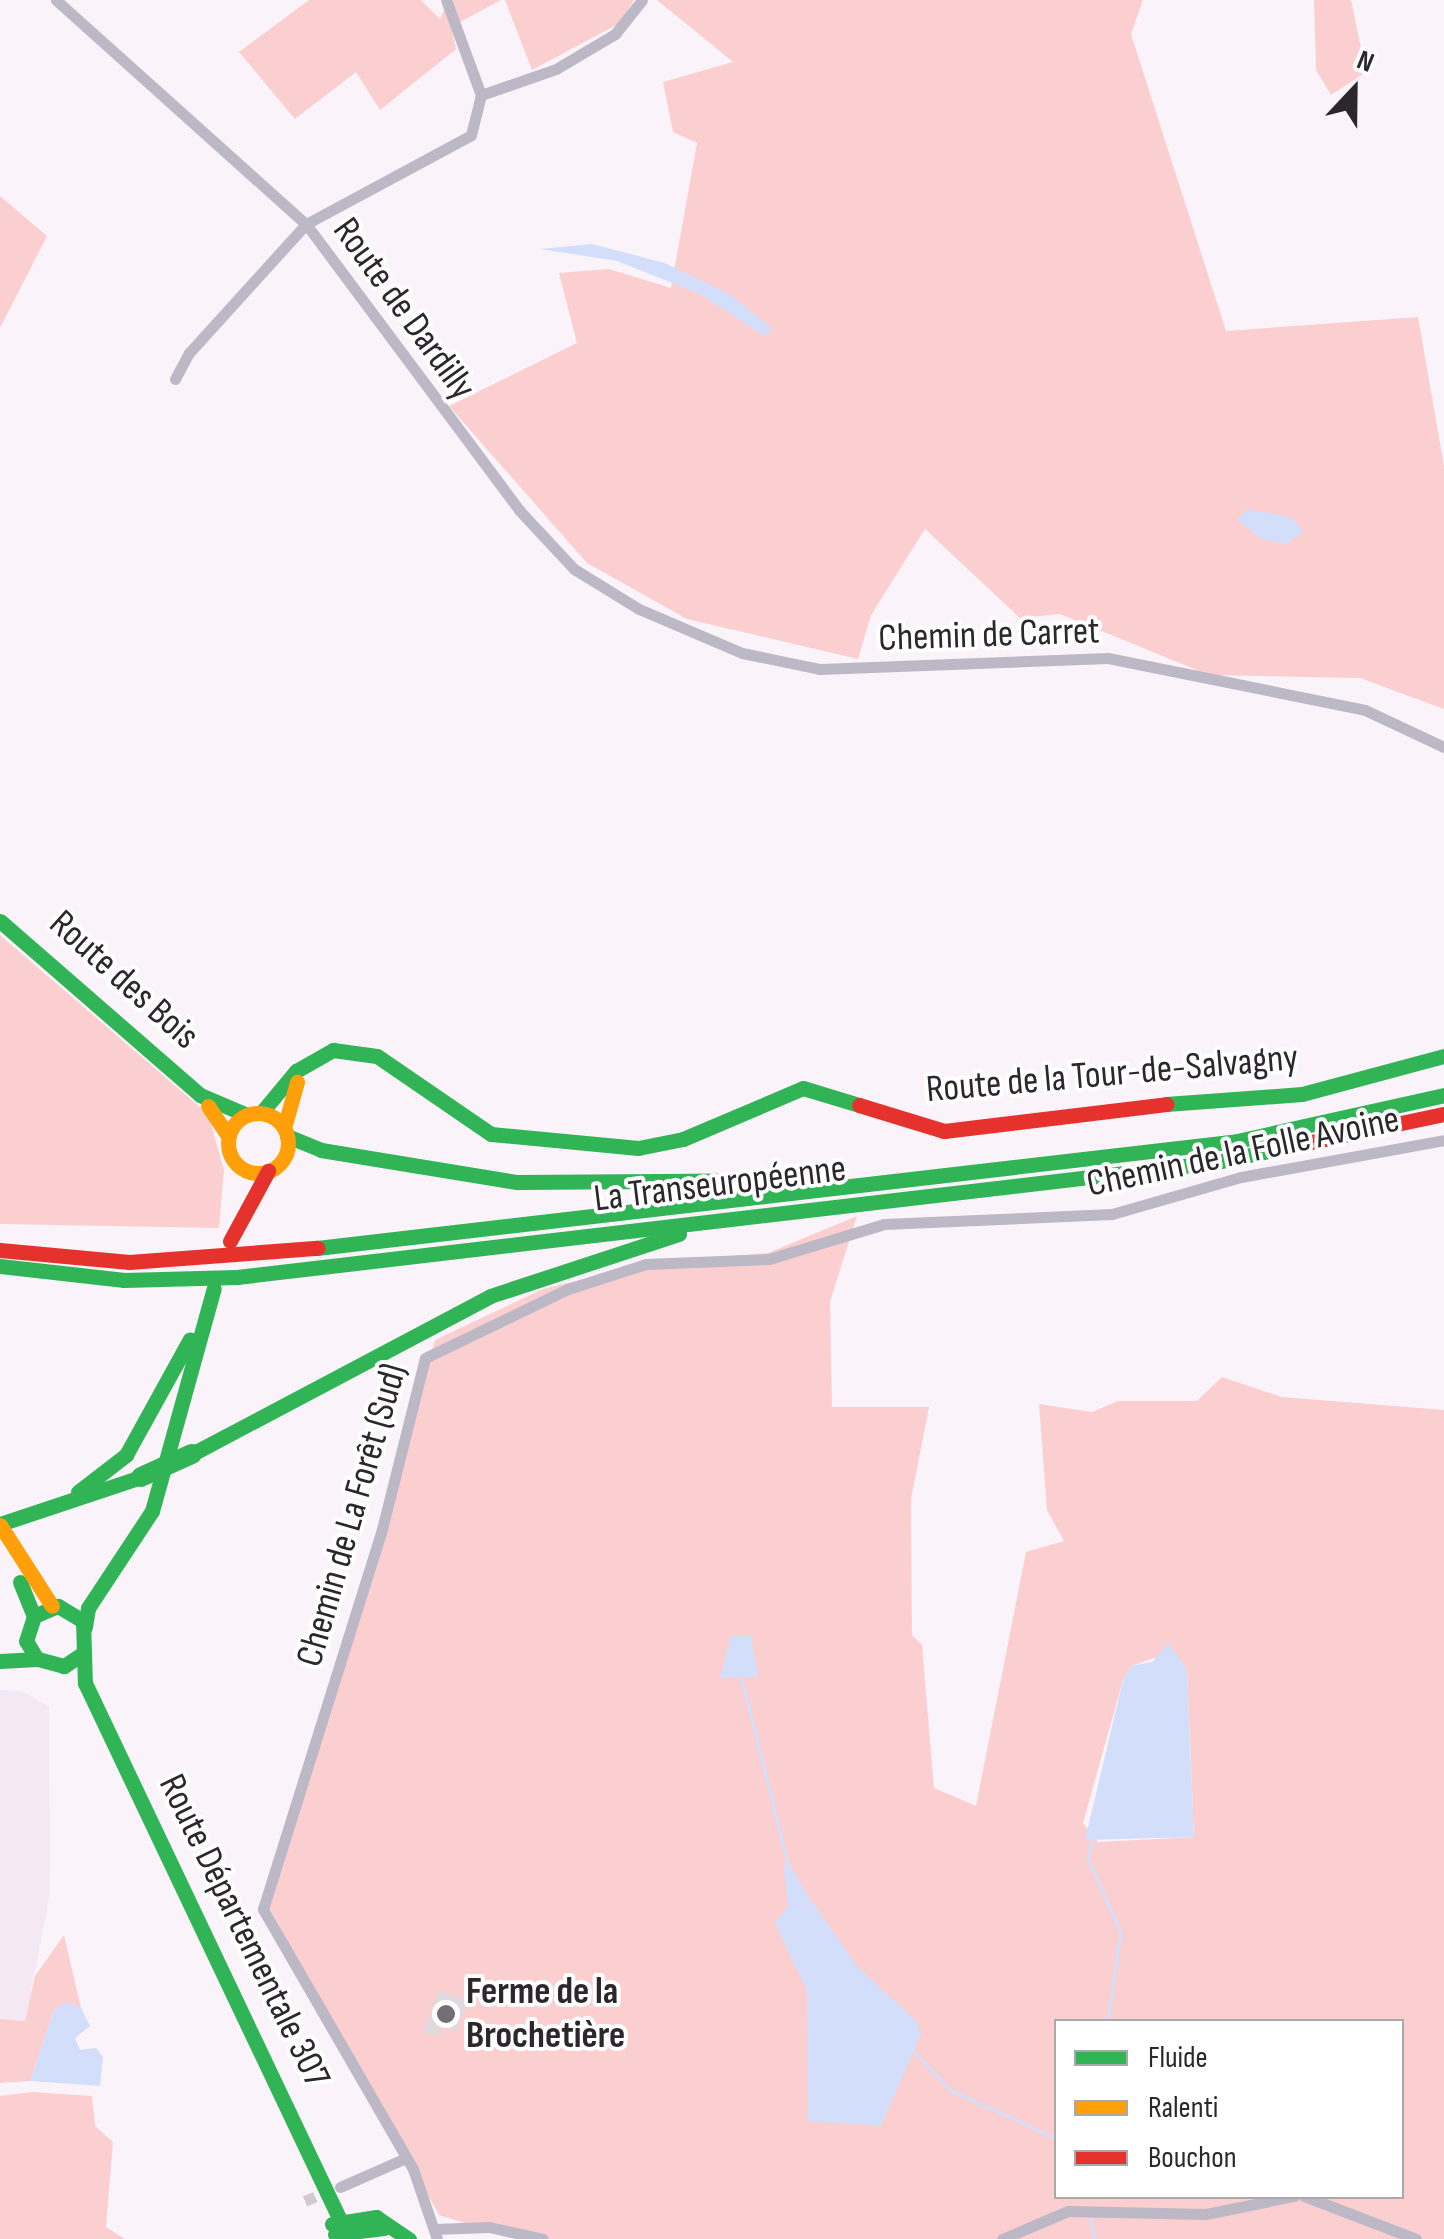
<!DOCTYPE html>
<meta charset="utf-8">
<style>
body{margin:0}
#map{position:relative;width:1444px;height:2239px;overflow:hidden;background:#faf4fa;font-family:"Sofia Sans Condensed",sans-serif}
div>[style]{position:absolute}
.built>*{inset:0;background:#f4e8f5}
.green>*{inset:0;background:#fbcfd0}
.water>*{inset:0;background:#d3defb}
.stream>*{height:2.5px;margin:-1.25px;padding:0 1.25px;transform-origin:1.25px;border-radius:1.25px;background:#d3defb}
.building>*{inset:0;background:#e0dade}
.street-tunnel>*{height:11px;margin-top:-5.5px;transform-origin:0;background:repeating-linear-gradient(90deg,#d1cbd1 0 11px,transparent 0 16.5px)}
.street>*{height:11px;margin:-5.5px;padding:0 5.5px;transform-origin:5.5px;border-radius:5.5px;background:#bdb8c6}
.fast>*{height:15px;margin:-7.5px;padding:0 7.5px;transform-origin:7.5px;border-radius:7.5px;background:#30b455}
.slow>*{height:15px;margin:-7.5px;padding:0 7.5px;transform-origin:7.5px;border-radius:7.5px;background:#ff9f0a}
.slow>.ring{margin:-7.5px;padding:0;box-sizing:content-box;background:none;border:15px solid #ff9f0a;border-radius:50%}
.jam>*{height:15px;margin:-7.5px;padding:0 7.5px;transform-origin:7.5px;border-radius:7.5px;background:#e5322d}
.fast-bridge>*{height:20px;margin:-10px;padding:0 10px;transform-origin:10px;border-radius:10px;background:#30b455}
.dots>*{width:28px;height:28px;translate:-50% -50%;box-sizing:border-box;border:5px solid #fff;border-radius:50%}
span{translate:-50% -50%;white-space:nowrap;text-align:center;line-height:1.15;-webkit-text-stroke:8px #fff;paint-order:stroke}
.street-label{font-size:38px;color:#2b272b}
.poi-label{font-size:38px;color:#2b272b;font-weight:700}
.left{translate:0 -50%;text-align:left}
.legend{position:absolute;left:1054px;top:2019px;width:350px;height:180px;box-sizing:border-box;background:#fff;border:2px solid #aaa9aa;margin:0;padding:12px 18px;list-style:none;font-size:30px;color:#2b272b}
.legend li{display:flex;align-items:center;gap:20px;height:50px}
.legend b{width:50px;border:2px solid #aaa9aa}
.north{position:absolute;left:1304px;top:40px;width:100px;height:100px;-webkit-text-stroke:8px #fff;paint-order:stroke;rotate:22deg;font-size:28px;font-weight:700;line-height:40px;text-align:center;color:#2b272b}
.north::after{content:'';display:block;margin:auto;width:35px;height:45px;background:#2b272b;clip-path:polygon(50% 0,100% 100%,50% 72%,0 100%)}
</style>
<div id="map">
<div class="built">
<div style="clip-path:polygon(0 1690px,21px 1691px,49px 1706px,50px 1894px,25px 2022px,0 2019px)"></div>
</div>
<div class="green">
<div style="clip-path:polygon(309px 0,421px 0,440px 19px,449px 0,501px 0,451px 27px,456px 49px,380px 110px,356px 72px,295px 119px,239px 52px)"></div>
<div style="clip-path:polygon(505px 0,634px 0,620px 23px,532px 70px)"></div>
<div style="clip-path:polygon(657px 0,1143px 0,1131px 34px,1226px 331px,1418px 317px,1444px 466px,1444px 709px,1360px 678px,1209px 675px,1060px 614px,1020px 618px,925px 529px,871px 615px,858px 659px,687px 619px,587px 563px,449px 406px,577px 343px,559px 273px,609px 269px,671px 288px,697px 143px,673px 132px,663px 82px,733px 62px)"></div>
<div style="clip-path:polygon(1314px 0,1351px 0,1366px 72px,1331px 95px,1316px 70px)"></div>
<div style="clip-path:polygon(0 196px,47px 236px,0 328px)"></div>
<div style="clip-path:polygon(0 935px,208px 1114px,224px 1170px,219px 1228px,0 1224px)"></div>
<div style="clip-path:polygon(evenodd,857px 1216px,830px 1302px,832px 1407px,929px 1407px,911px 1499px,912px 1635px,922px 1645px,934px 1788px,976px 1806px,1026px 1552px,1064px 1541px,1047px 1510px,1039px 1404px,1092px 1412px,1118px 1401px,1197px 1401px,1222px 1377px,1282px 1397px,1444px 1410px,1444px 2239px,516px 2239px,439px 2215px,269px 1907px,435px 1340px,543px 1289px,644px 1264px,768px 1253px,857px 1216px,1160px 1656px,1187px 1669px,1194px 1837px,1098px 1842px,1083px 1823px,1123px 1680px,1131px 1666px,1160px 1656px,857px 1216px,1056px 2022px,1402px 2022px,1402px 2196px,1056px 2196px,1056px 2022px)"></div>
<div style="clip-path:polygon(64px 1935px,81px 2008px,54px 2010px,30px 2081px,0 2083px,0 2019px,25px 2021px,35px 1976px)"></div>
<div style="clip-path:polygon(32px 2092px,92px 2096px,95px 2126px,113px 2142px,106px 2227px,125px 2239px,0 2239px,0 2096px)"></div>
</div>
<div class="water">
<div style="clip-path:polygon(592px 244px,665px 263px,731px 295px,773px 329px,764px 336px,700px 294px,617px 261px,540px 249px)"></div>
<div style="clip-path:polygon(1247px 509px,1290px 517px,1304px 531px,1286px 544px,1262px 539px,1237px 520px)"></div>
<div style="clip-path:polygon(731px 1636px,751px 1636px,758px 1677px,720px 1678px)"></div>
<div style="clip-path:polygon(1168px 1643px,1187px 1669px,1194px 1837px,1085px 1840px,1123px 1680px,1131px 1666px,1152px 1662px)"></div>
<div style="clip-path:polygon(783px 1861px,858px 1967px,917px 2022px,921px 2034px,881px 2126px,808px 2121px,807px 1991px,775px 1923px,788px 1906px)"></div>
<div style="clip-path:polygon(67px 2002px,81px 2008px,90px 2026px,75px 2038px,80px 2050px,96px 2048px,103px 2057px,100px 2086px,30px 2081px,54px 2010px)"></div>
</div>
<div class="stream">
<div style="left:741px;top:1675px;width:194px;rotate:76deg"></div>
<div style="left:788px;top:1863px;width:69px;rotate:60.5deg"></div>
<div style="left:1092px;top:1841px;width:17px;rotate:103deg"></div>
<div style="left:1088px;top:1858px;width:81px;rotate:66deg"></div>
<div style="left:1121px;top:1932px;width:91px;rotate:98.2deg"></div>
<div style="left:914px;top:2051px;width:55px;rotate:46.5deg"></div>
<div style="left:952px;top:2091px;width:114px;rotate:24.3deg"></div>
<div style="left:1090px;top:2216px;width:24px;rotate:78deg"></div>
</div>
<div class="building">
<div style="clip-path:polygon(439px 1990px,468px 2001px,456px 2032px,441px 2027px,437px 2037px,423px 2032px)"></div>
</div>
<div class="street-tunnel">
<div style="left:305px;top:2201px;width:26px;rotate:-23deg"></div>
</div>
<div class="street">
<div style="left:56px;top:0;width:336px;rotate:41.9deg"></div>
<div style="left:306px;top:224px;width:357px;rotate:53.3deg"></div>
<div style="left:519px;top:510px;width:81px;rotate:47deg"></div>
<div style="left:574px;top:569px;width:76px;rotate:31.6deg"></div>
<div style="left:639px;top:609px;width:112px;rotate:23.1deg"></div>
<div style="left:742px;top:653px;width:80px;rotate:11.6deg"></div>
<div style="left:820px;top:669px;width:288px;rotate:-2.2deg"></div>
<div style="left:1108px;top:658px;width:262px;rotate:11.4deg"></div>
<div style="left:1365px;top:710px;width:87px;rotate:25.1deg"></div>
<div style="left:481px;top:95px;width:79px;rotate:-19.1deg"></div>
<div style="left:556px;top:69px;width:69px;rotate:-30.7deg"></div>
<div style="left:615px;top:34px;width:43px;rotate:-51.5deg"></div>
<div style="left:175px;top:379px;width:30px;rotate:-62deg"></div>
<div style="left:189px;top:353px;width:174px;rotate:-47.8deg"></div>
<div style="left:306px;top:224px;width:187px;rotate:-28.3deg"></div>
<div style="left:471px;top:135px;width:41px;rotate:-76deg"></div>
<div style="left:481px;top:95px;width:101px;rotate:-110.2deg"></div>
<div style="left:340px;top:2187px;width:72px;rotate:-23.7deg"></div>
<div style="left:1304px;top:2196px;width:120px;rotate:21deg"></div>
<div style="left:435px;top:2229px;width:54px;rotate:-2.1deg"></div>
<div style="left:489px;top:2227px;width:55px;rotate:12.5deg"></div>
<div style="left:437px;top:2239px;width:74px;rotate:-108.9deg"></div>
<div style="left:413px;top:2169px;width:300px;rotate:-120deg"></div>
<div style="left:263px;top:1909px;width:394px;rotate:-72.6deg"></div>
<div style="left:381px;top:1533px;width:180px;rotate:-75.9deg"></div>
<div style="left:425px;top:1358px;width:159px;rotate:-25.8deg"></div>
<div style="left:568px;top:1289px;width:82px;rotate:-17.8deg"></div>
<div style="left:646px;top:1264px;width:123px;rotate:-2.3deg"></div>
<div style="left:769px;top:1259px;width:120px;rotate:-16.9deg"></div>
<div style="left:884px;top:1224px;width:228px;rotate:-2.5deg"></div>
<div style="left:1112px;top:1214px;width:134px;rotate:-16deg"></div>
<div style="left:1241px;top:1177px;width:206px;rotate:-10.3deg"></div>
<div style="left:1002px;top:2239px;width:72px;rotate:-23deg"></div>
<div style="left:1068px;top:2211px;width:138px;rotate:1.2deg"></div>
<div style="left:1206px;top:2214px;width:90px;rotate:-11.6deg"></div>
</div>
<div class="fast">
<div style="left:0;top:921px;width:265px;rotate:41deg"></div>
<div style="left:200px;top:1095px;width:51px;rotate:23.1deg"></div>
<div style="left:1166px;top:1104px;width:136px;rotate:-4.2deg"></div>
<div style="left:1302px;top:1094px;width:147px;rotate:-15deg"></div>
<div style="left:261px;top:1113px;width:55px;rotate:-50.2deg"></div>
<div style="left:296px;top:1071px;width:43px;rotate:-29.6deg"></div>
<div style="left:333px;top:1050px;width:44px;rotate:7.8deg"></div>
<div style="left:377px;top:1056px;width:138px;rotate:34.4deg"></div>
<div style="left:491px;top:1134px;width:148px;rotate:5.4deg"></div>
<div style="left:638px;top:1148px;width:46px;rotate:-11.3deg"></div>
<div style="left:683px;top:1139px;width:130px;rotate:-23deg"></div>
<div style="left:803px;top:1088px;width:59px;rotate:16.9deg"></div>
<div style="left:287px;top:1136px;width:37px;rotate:22deg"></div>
<div style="left:321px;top:1150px;width:199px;rotate:9.3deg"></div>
<div style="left:517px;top:1182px;width:283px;rotate:-0.4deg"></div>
<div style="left:317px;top:1248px;width:926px;rotate:-6.63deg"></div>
<div style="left:1237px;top:1141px;width:212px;rotate:-12.5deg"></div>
<div style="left:0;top:1266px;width:125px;rotate:6.4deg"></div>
<div style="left:124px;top:1280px;width:113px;rotate:-1.5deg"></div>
<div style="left:237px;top:1277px;width:987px;rotate:-6.69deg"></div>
<div style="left:1217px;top:1162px;width:96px;rotate:-12deg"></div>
<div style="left:192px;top:1454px;width:337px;rotate:-27.9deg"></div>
<div style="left:490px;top:1296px;width:199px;rotate:-18.2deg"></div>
<div style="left:78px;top:1492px;width:61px;rotate:-37.6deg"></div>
<div style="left:126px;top:1455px;width:132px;rotate:-61.1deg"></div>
<div style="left:0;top:1524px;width:149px;rotate:-18.4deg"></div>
<div style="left:20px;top:1582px;width:37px;rotate:68deg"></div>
<div style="left:85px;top:1627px;width:19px;rotate:-81deg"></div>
<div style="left:88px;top:1608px;width:116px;rotate:-56.6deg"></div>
<div style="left:152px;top:1511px;width:231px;rotate:-74.5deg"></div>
<div style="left:82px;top:1654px;width:22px;rotate:146deg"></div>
<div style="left:64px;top:1666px;width:28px;rotate:-165deg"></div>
<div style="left:37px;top:1659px;width:21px;rotate:-121deg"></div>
<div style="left:26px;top:1641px;width:26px;rotate:-72deg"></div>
<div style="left:34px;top:1616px;width:26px;rotate:-23deg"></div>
<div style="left:58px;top:1606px;width:29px;rotate:31deg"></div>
<div style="left:83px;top:1621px;width:62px;rotate:88.2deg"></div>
<div style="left:85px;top:1683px;width:615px;rotate:64.6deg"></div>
<div style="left:0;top:1661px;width:37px;rotate:-3deg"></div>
<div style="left:332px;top:2224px;width:45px;rotate:-9deg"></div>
<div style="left:376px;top:2217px;width:40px;rotate:34deg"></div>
<div style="left:335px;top:2234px;width:49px;rotate:-7deg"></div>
</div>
<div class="slow">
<div style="left:208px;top:1106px;width:37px;rotate:56deg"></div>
<div class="ring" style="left:228px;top:1113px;width:45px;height:45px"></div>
<div style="left:284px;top:1128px;width:48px;rotate:-74.2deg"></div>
<div style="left:0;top:1525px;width:96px;rotate:57.3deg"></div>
</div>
<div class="jam">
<div style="left:859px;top:1105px;width:89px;rotate:17deg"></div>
<div style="left:944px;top:1131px;width:224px;rotate:-6.9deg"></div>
<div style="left:1311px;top:1142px;width:136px;rotate:-11.9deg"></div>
<div style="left:230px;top:1241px;width:80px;rotate:-61.5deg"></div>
<div style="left:0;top:1250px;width:130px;rotate:5.3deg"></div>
<div style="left:129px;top:1262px;width:189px;rotate:-4.3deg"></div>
</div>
<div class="fast-bridge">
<div style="left:141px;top:1477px;width:56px;rotate:-24.3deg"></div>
</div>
<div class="dots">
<div style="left:446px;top:2014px;background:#736f73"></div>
</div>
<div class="street-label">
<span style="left:404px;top:309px;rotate:54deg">Route de Dardilly</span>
<span style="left:989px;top:635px;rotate:-2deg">Chemin de Carret</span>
<span style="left:124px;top:980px;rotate:42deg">Route des Bois</span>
<span style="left:1112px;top:1074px;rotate:-5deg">Route de la Tour-de-Salvagny</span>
<span style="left:1243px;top:1152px;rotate:-12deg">Chemin de la Folle Avoine</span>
<span style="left:720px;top:1184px;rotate:-7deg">La Transeuropéenne</span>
<span style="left:352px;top:1515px;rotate:-74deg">Chemin de La Forêt (Sud)</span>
<span style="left:244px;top:1931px;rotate:64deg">Route Départementale 307</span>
</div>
<div class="poi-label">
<span class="left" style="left:466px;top:2014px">Ferme de la<br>Brochetière</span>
</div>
<ul class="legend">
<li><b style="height:12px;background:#30b455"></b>Fluide</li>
<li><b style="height:12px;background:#ff9f0a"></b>Ralenti</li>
<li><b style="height:12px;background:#e5322d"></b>Bouchon</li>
</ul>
<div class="north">N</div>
</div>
